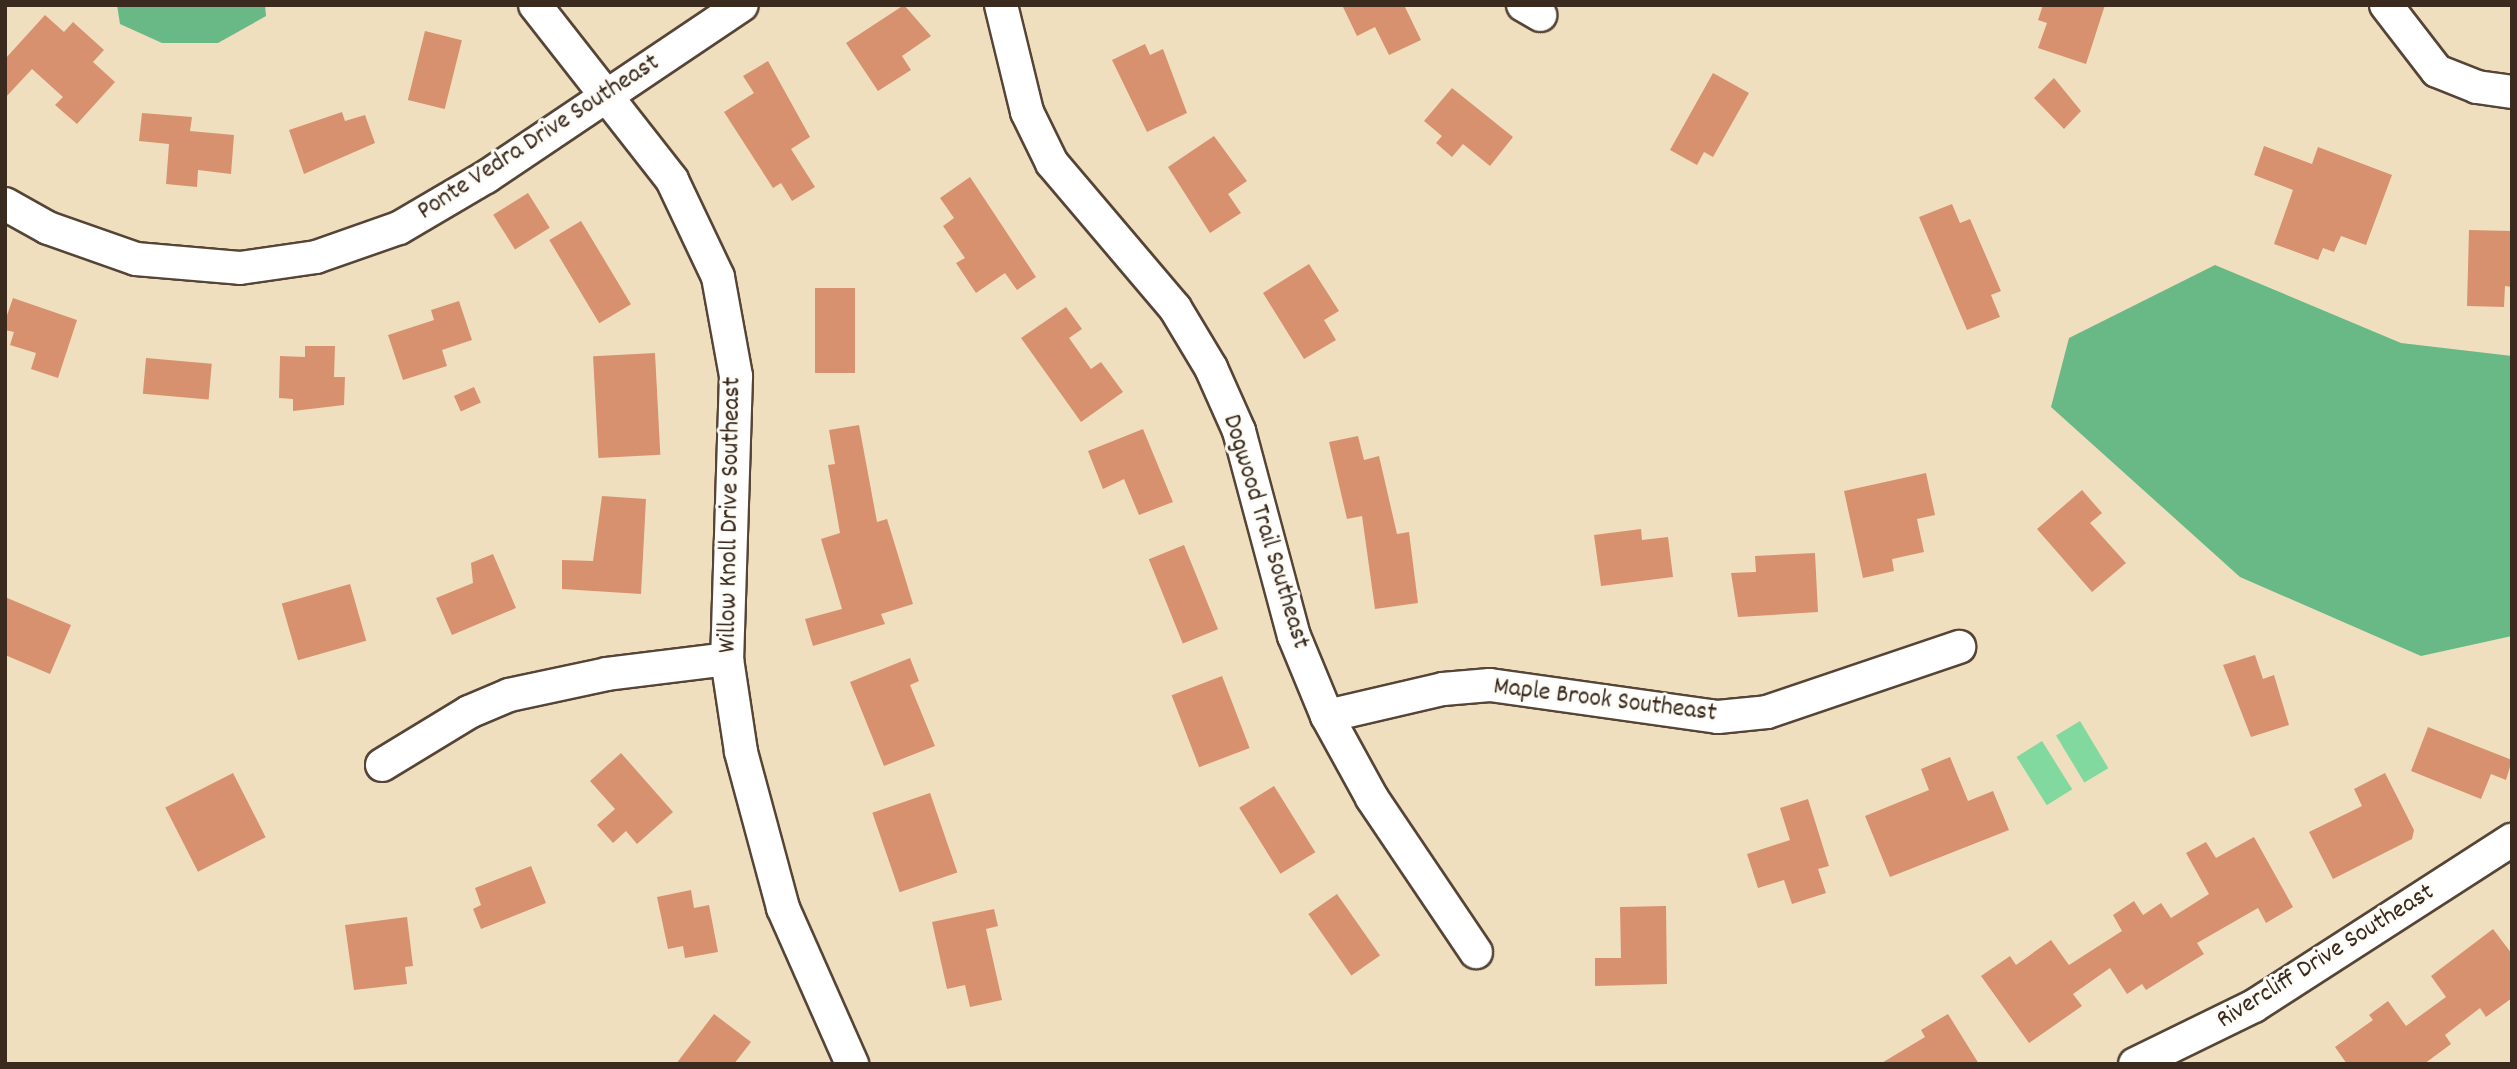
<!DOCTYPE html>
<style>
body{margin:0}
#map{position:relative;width:2517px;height:1069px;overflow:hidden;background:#efdfbf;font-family:Dekko,sans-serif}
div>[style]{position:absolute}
.green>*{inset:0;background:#81d99f;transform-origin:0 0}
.forest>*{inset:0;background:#68b986}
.building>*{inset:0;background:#d8916e;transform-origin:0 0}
.roads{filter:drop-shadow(2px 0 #564536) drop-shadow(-2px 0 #564536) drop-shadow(0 2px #564536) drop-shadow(0 -2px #564536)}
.minor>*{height:32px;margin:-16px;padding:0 16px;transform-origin:16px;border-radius:16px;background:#fff}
span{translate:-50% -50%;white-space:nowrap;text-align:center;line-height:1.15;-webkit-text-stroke:6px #fdfcf7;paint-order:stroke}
.street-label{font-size:26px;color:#3b2a1e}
.frame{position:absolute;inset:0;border:7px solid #3b2a1e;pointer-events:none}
</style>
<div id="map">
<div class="green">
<div style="left:2080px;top:721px;width:55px;height:28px;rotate:59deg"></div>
<div style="left:2042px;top:741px;width:57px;height:30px;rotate:58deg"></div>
</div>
<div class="forest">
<div style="clip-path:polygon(117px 5px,265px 5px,266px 16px,218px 43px,162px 43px,120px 24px)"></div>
<div style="clip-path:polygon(2215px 265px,2401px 343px,2512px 356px,2512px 636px,2421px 656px,2240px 577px,2051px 407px,2069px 338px)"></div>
</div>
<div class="building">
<div style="clip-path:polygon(904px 5px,931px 36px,902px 56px,911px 70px,878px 91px,846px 43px)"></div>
<div style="clip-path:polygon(1342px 5px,1404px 5px,1421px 40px,1389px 55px,1375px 27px,1357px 36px)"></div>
<div style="clip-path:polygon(2043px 5px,2105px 5px,2086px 64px,2038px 48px,2047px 23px,2038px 20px)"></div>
<div style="clip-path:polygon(45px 15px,64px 32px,73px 22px,104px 50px,93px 62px,115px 82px,77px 124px,55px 105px,63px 97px,32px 69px,5px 98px,5px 59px)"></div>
<div style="left:425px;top:31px;width:38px;height:71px;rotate:14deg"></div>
<div style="clip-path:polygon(1145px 44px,1150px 55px,1163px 49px,1187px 113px,1147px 132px,1112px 60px)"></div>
<div style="clip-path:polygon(768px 61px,810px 137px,791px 149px,815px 187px,792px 201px,781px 183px,773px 188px,724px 112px,754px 93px,743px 76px)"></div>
<div style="clip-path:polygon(1713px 73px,1749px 93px,1713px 157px,1704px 152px,1697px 165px,1670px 150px)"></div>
<div style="clip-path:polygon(2054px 78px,2081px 111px,2064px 129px,2034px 98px)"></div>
<div style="clip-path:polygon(1452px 88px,1513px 137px,1490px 166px,1463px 144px,1452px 157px,1436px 143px,1442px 136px,1424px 121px)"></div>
<div style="clip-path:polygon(342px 112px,345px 121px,365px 115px,375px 143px,304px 174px,289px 130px)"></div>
<div style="clip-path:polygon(142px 113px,192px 117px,190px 131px,234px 135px,231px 174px,198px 170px,197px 187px,166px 184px,169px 144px,139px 141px)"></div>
<div style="clip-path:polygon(1214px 136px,1247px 181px,1228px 194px,1241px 213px,1210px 233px,1168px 167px)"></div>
<div style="clip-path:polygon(2264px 146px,2312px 164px,2318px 147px,2392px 175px,2366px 245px,2341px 236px,2334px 252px,2323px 248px,2318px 260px,2274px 244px,2293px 190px,2254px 175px)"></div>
<div style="clip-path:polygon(970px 177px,1036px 277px,1017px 290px,1005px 273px,976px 293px,956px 263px,965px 258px,943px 226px,954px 218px,940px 198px)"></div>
<div style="left:528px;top:193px;width:41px;height:41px;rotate:58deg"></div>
<div style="clip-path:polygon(1952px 204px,1960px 223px,1970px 219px,2001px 291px,1991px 295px,2000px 317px,1967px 330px,1919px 217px)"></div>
<div style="left:581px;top:221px;width:97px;height:37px;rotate:59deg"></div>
<div style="clip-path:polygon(2469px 230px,2512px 231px,2512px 287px,2505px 286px,2504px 307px,2467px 306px)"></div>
<div style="clip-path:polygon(1309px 264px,1339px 311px,1324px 320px,1336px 340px,1304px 359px,1263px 293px)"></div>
<div style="left:815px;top:288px;width:40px;height:85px"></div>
<div style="clip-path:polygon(13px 298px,77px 320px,58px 378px,31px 369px,36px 353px,10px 345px,14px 332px,5px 330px,5px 321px)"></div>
<div style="clip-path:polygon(459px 301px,472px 340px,442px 350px,447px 366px,403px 380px,388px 335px,434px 320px,431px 310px)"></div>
<div style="clip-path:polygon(1066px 307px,1082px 329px,1069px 338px,1091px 369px,1101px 362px,1123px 392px,1081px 422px,1021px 338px)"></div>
<div style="clip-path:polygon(305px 346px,335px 346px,334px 377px,345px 377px,344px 405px,293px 411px,293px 399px,279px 398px,280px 356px,305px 357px)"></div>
<div style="left:655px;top:353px;width:102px;height:62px;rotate:87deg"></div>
<div style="left:146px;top:358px;width:66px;height:36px;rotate:5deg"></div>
<div style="left:474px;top:387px;width:17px;height:22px;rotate:66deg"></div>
<div style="clip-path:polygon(859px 425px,877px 522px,887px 519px,913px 604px,881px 614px,885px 624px,813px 646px,805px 619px,842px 609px,821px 539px,840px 533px,828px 465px,835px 464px,829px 430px)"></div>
<div style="clip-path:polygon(1143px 429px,1173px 502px,1139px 515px,1124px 479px,1103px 489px,1088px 451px)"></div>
<div style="clip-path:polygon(1358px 436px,1364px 460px,1379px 456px,1397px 534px,1409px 532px,1418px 603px,1375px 609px,1362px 516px,1347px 519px,1329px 442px)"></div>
<div style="clip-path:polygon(1926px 473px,1935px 515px,1917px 519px,1924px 552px,1892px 559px,1894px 571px,1863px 578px,1844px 491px)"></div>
<div style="clip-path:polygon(2082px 490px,2102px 513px,2090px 523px,2126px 563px,2092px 592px,2037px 529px)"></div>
<div style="clip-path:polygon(602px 496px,646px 499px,641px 594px,562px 589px,562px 560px,593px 561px)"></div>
<div style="clip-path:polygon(1641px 529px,1642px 540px,1668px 537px,1673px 577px,1601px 586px,1594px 535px)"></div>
<div style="left:1184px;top:545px;width:91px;height:38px;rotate:68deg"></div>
<div style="clip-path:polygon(1815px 553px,1818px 612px,1738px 617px,1731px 573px,1756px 572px,1755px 556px)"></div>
<div style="clip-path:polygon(493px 554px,516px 608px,452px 635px,436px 598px,473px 583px,471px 563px)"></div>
<div style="left:350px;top:584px;width:59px;height:71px;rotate:74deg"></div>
<div style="clip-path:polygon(5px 597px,71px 625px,50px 674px,5px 655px)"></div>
<div style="clip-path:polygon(2255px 655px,2263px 679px,2274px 675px,2289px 725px,2251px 737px,2223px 665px)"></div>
<div style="clip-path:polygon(910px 658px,919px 681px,910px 685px,935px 746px,884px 766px,850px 682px)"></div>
<div style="left:1222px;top:676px;width:77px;height:54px;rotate:69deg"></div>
<div style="clip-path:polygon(2428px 727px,2512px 760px,2506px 780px,2491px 774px,2481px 799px,2411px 771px)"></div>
<div style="clip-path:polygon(621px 753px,673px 812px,637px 844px,626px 831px,613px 843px,597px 825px,615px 809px,590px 781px)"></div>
<div style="clip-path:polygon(1950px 757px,1968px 801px,1993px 791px,2009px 830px,1890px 877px,1865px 816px,1929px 790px,1921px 769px)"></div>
<div style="left:233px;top:773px;width:72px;height:76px;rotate:63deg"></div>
<div style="clip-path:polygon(2385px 773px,2414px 830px,2412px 839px,2333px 879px,2309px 832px,2362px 806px,2354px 789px)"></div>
<div style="left:1274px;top:786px;width:78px;height:41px;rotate:58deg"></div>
<div style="left:930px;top:793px;width:84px;height:61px;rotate:71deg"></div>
<div style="clip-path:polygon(1808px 799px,1829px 866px,1818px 869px,1826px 893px,1792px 904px,1784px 880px,1758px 888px,1747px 854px,1790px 840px,1780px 808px)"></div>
<div style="clip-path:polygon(2254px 837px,2293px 907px,2266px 923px,2258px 908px,2197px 943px,2204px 954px,2146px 990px,2142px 984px,2127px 994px,2110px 968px,2073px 994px,2082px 1006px,2029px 1043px,1981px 976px,2010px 956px,2016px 965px,2051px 940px,2069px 965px,2122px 931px,2113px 915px,2134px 901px,2143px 915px,2161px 903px,2171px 918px,2209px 894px,2186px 853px,2206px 842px,2216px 858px)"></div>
<div style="clip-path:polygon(531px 866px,546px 903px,481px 929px,473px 909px,481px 905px,475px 888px)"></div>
<div style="clip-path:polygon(691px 890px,694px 908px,709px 905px,718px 952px,685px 958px,683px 946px,668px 949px,657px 897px)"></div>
<div style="left:1337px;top:894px;width:75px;height:35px;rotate:55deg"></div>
<div style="clip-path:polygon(1666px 906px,1667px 984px,1595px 986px,1595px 958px,1621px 958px,1620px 907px)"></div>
<div style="clip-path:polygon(994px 909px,998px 926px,986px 929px,1002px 1000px,970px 1007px,965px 985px,947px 989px,932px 922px)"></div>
<div style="clip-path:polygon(407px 917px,413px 966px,405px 967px,407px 984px,354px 990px,345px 925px)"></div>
<div style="clip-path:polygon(2493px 929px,2512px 954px,2512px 998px,2486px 1017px,2480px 1008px,2445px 1035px,2451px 1044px,2424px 1064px,2347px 1064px,2335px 1047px,2373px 1020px,2369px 1015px,2388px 1001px,2406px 1026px,2446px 997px,2431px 976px)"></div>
<div style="clip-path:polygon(714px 1014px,751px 1042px,734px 1064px,676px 1064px)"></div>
<div style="clip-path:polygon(1948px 1014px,1979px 1064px,1880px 1064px,1925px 1037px,1921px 1030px)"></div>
</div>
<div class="roads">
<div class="minor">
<div style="left:535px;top:5px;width:222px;rotate:51.9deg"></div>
<div style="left:672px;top:180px;width:107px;rotate:64.6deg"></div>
<div style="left:718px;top:277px;width:101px;rotate:79.7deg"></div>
<div style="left:736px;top:376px;width:283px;rotate:91.8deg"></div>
<div style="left:727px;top:659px;width:94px;rotate:81.4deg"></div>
<div style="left:741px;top:752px;width:162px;rotate:74.9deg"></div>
<div style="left:783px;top:908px;width:171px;rotate:66.1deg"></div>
<div style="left:1001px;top:5px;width:110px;rotate:76.3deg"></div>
<div style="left:1027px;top:112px;width:57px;rotate:63.9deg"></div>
<div style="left:1052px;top:163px;width:190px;rotate:49.7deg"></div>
<div style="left:1175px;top:308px;width:70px;rotate:59deg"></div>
<div style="left:1211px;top:368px;width:69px;rotate:66deg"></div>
<div style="left:1239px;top:431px;width:212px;rotate:75deg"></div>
<div style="left:1294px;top:636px;width:87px;rotate:67.6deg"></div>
<div style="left:1327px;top:716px;width:94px;rotate:61.2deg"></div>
<div style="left:1372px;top:798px;width:186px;rotate:56deg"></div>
<div style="left:1523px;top:5px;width:20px;rotate:30deg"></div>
<div style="left:2386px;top:5px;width:83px;rotate:52.3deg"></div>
<div style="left:2437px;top:71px;width:43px;rotate:21.8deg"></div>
<div style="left:2477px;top:87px;width:35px;rotate:8deg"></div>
<div style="left:5px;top:204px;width:49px;rotate:29.2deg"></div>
<div style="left:48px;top:228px;width:93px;rotate:19.4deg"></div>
<div style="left:136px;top:259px;width:104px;rotate:4.9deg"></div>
<div style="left:240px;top:268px;width:77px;rotate:-8.2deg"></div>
<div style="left:316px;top:257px;width:88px;rotate:-19.3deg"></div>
<div style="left:399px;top:228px;width:101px;rotate:-30.4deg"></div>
<div style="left:486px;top:177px;width:308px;rotate:-33.9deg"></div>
<div style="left:1327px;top:716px;width:119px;rotate:-13.1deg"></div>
<div style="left:1443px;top:689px;width:47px;rotate:-4.9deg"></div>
<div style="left:1490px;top:685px;width:230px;rotate:8deg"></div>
<div style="left:1718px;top:717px;width:49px;rotate:-5.8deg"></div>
<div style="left:1767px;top:712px;width:203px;rotate:-18.7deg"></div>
<div style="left:382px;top:765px;width:102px;rotate:-31.3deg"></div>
<div style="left:469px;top:712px;width:43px;rotate:-23deg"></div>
<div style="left:509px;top:695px;width:100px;rotate:-12.1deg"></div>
<div style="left:607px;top:674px;width:121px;rotate:-7.1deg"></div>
<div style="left:2135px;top:1064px;width:132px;rotate:-26deg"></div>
<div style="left:2254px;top:1006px;width:307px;rotate:-32.8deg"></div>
</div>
</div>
<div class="street-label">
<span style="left:539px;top:138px;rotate:-33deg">Ponte Vedra Drive Southeast</span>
<span style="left:731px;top:515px;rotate:-89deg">Willow Knoll Drive Southeast</span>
<span style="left:1265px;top:532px;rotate:73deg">Dogwood Trail Southeast</span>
<span style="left:1605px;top:701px;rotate:7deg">Maple Brook Southeast</span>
<span style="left:2326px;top:957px;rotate:-32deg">Rivercliff Drive Southeast</span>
</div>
<div class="frame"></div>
</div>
